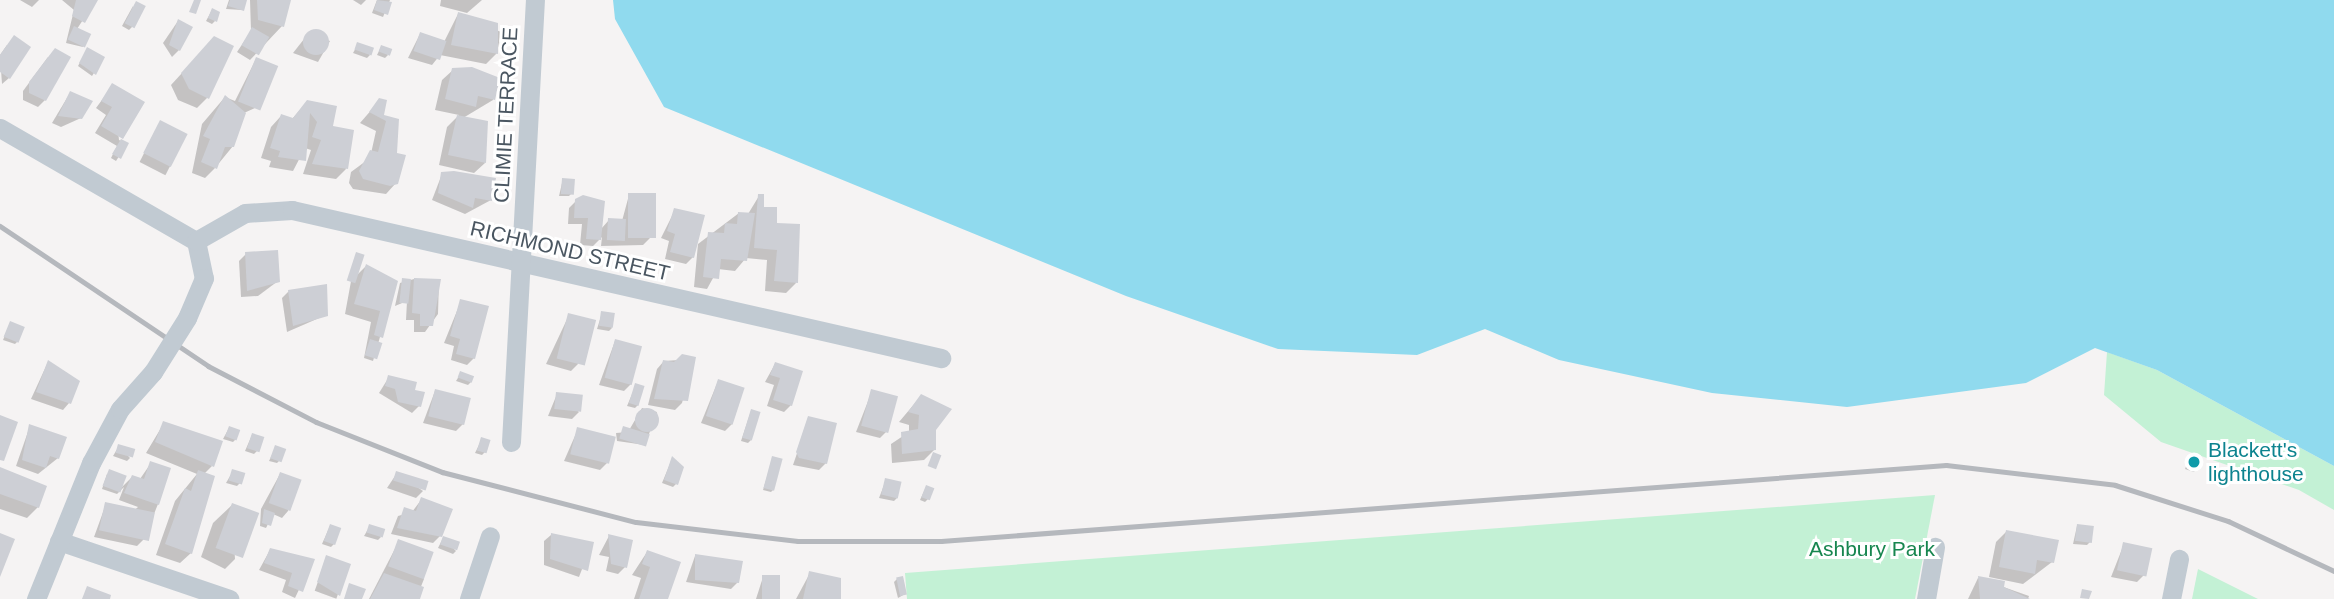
<!DOCTYPE html>
<style>
body{margin:0}
#map{position:relative;width:2334px;height:599px;overflow:hidden;background:#f5f3f3;font-family:Helvetica,sans-serif}
div>[style]{position:absolute}
.green>*{inset:0;background:#c3f1d5}
.water>*{inset:0;background:#90daee}
.shadow>*{inset:0;background:#0003;transform-origin:0 0}
.building>*{inset:0;background:#cdcfd5;transform-origin:0 0}
.round{border-radius:50%}
.street>*{height:19px;margin:-9.5px;padding:0 9.5px;transform-origin:9.5px;border-radius:9.5px;background:#c1cad2}
.rail>*{height:5px;margin:-2.5px;padding:0 2.5px;transform-origin:2.5px;border-radius:2.5px;background:#b5b8bd}
.street-bridge>*{height:19px;margin:-9.5px;padding:0 9.5px;transform-origin:9.5px;border-radius:9.5px;background:#c1cad2}
.dots>*{width:19px;height:19px;translate:-50% -50%;box-sizing:border-box;border:4px solid #fff;border-radius:50%}
span{translate:-50% -50%;white-space:nowrap;text-align:center;line-height:1.15;-webkit-text-stroke:6px #fff;paint-order:stroke}
.street-label{font-size:21px;color:#4a5661}
.culture-label{font-size:21px;color:#0d838f}
.left{translate:0 -50%;text-align:left}
.park-label{font-size:21px;color:#17864f}
</style>
<div id="map">
<div class="green">
<div style="clip-path:polygon(2107px 352px,2157px 370px,2334px 466px,2334px 510px,2299px 490px,2161px 442px,2104px 395px)"></div>
<div style="clip-path:polygon(1935px 495px,1915px 599px,907px 599px,905px 573px)"></div>
<div style="clip-path:polygon(2198px 569px,2258px 599px,2192px 599px)"></div>
</div>
<div class="water">
<div style="clip-path:polygon(613px 0,2334px 0,2334px 466px,2157px 370px,2095px 348px,2026px 383px,1847px 407px,1712px 393px,1559px 360px,1485px 329px,1417px 355px,1278px 349px,1126px 296px,664px 107px,615px 19px)"></div>
</div>
<div class="shadow">
<div style="clip-path:polygon(20px 0,39px 0,32px 7px)"></div>
<div style="clip-path:polygon(96px 0,77px 29px,83px 47px,66px 43px,74px 10px,62px 0)"></div>
<div style="clip-path:polygon(229px 0,244px 0,242px 10px,226px 9px)"></div>
<div style="clip-path:polygon(250px 0,289px 0,282px 26px,250px 60px,237px 52px,251px 31px)"></div>
<div style="clip-path:polygon(353px 0,366px 0,361px 5px)"></div>
<div style="clip-path:polygon(377px 0,390px 0,383px 17px,372px 13px)"></div>
<div style="clip-path:polygon(441px 0,482px 0,467px 13px,440px 6px)"></div>
<div style="clip-path:polygon(133px 6px,132px 27px,129px 30px,122px 26px)"></div>
<div style="clip-path:polygon(212px 10px,215px 21px,212px 24px,206px 21px)"></div>
<div style="clip-path:polygon(458px 14px,501px 32px,497px 53px,486px 64px,440px 55px,432px 65px,408px 58px,420px 34px,444px 42px)"></div>
<div style="clip-path:polygon(178px 21px,179px 50px,172px 57px,163px 43px)"></div>
<div style="clip-path:polygon(308px 34px,330px 41px,318px 62px,293px 53px)"></div>
<div style="clip-path:polygon(358px 44px,370px 55px,367px 58px,353px 53px)"></div>
<div style="clip-path:polygon(7px 45px,9px 78px,2px 84px,0 55px)"></div>
<div style="clip-path:polygon(381px 47px,388px 55px,385px 58px,377px 55px)"></div>
<div style="clip-path:polygon(204px 49px,207px 98px,197px 108px,178px 100px,171px 85px)"></div>
<div style="clip-path:polygon(85px 53px,94px 73px,92px 76px,78px 66px)"></div>
<div style="clip-path:polygon(48px 57px,45px 100px,38px 107px,23px 100px,23px 91px)"></div>
<div style="clip-path:polygon(256px 59px,275px 67px,255px 108px,244px 113px,233px 146px,215px 168px,205px 178px,192px 173px,202px 124px,225px 97px,235px 101px)"></div>
<div style="clip-path:polygon(453px 70px,498px 79px,493px 100px,463px 118px,485px 163px,474px 173px,439px 165px,447px 127px,459px 115px,435px 110px,442px 80px)"></div>
<div style="clip-path:polygon(113px 85px,119px 140px,127px 144px,116px 161px,111px 158px,117px 146px,95px 133px,106px 115px,96px 108px)"></div>
<div style="clip-path:polygon(70px 93px,81px 118px,61px 127px,52px 123px)"></div>
<div style="clip-path:polygon(380px 100px,382px 116px,397px 120px,396px 183px,386px 194px,353px 189px,349px 183px,351px 172px,370px 158px,376px 131px,360px 123px)"></div>
<div style="clip-path:polygon(307px 102px,331px 128px,346px 169px,336px 179px,303px 174px,311px 150px,305px 148px,293px 171px,269px 167px,271px 161px,261px 158px,271px 127px,281px 116px,292px 119px)"></div>
<div style="left:160px;top:122px;width:29px;height:45px;rotate:27deg"></div>
<div style="clip-path:polygon(442px 174px,491px 200px,465px 214px,432px 200px)"></div>
<div style="clip-path:polygon(563px 179px,572px 193px,569px 196px,559px 196px)"></div>
<div style="clip-path:polygon(629px 195px,650px 238px,643px 245px,601px 246px,602px 237px,593px 246px,580px 245px,582px 224px,568px 224px,569px 208px,576px 201px,601px 229px,609px 220px,622px 221px)"></div>
<div style="clip-path:polygon(759px 196px,796px 283px,786px 293px,765px 291px,767px 260px,746px 258px,735px 271px,718px 269px,707px 289px,694px 287px,698px 244px,739px 213px,748px 214px)"></div>
<div style="clip-path:polygon(675px 210px,693px 257px,686px 264px,665px 259px,669px 241px,661px 238px)"></div>
<div style="clip-path:polygon(246px 254px,278px 281px,258px 296px,241px 297px,239px 261px)"></div>
<div style="clip-path:polygon(356px 254px,357px 275px,366px 266px,396px 282px,373px 361px,364px 358px,371px 322px,345px 314px)"></div>
<div style="clip-path:polygon(414px 279px,439px 280px,438px 314px,425px 332px,414px 332px,414px 320px,406px 320px,407px 301px,395px 306px,400px 283px)"></div>
<div style="clip-path:polygon(289px 291px,326px 315px,287px 332px,282px 298px)"></div>
<div style="clip-path:polygon(461px 301px,474px 358px,467px 365px,451px 360px,454px 346px,444px 343px)"></div>
<div style="clip-path:polygon(602px 313px,612px 328px,609px 331px,597px 329px)"></div>
<div style="clip-path:polygon(569px 315px,578px 364px,571px 371px,546px 364px)"></div>
<div style="clip-path:polygon(10px 323px,18px 341px,15px 344px,3px 340px)"></div>
<div style="clip-path:polygon(615px 341px,631px 384px,624px 391px,599px 385px)"></div>
<div style="clip-path:polygon(694px 359px,682px 403px,675px 410px,648px 405px,657px 369px,664px 361px)"></div>
<div style="clip-path:polygon(48px 362px,69px 403px,63px 410px,31px 399px)"></div>
<div style="clip-path:polygon(775px 364px,791px 405px,784px 412px,767px 406px,774px 385px,765px 382px)"></div>
<div style="clip-path:polygon(461px 373px,471px 382px,468px 385px,456px 381px)"></div>
<div style="clip-path:polygon(389px 377px,413px 391px,419px 406px,412px 413px,379px 393px)"></div>
<div style="clip-path:polygon(718px 381px,732px 424px,725px 431px,701px 423px)"></div>
<div style="clip-path:polygon(636px 385px,638px 405px,635px 408px,627px 406px)"></div>
<div style="clip-path:polygon(435px 391px,463px 424px,456px 431px,423px 423px)"></div>
<div style="clip-path:polygon(872px 391px,887px 431px,880px 438px,856px 432px)"></div>
<div style="clip-path:polygon(557px 394px,579px 412px,572px 419px,548px 416px)"></div>
<div style="clip-path:polygon(921px 396px,935px 449px,924px 460px,892px 463px,891px 444px,909px 432px,909px 425px,899px 422px)"></div>
<div style="clip-path:polygon(642px 408px,657px 412px,645px 445px,617px 441px,616px 433px,628px 432px)"></div>
<div style="clip-path:polygon(751px 411px,751px 440px,748px 443px,741px 441px)"></div>
<div style="clip-path:polygon(809px 418px,826px 463px,819px 470px,793px 465px)"></div>
<div style="clip-path:polygon(164px 423px,212px 466px,204px 474px,191px 553px,180px 563px,156px 555px,175px 501px,197px 474px,146px 453px)"></div>
<div style="clip-path:polygon(30px 426px,58px 458px,38px 474px,16px 466px)"></div>
<div style="clip-path:polygon(229px 428px,236px 439px,233px 442px,223px 439px)"></div>
<div style="clip-path:polygon(578px 429px,607px 463px,600px 470px,564px 461px)"></div>
<div style="clip-path:polygon(252px 435px,257px 451px,254px 454px,245px 451px)"></div>
<div style="clip-path:polygon(482px 439px,485px 452px,482px 455px,475px 453px)"></div>
<div style="clip-path:polygon(119px 446px,130px 458px,127px 461px,113px 456px)"></div>
<div style="clip-path:polygon(276px 447px,280px 460px,277px 463px,269px 461px)"></div>
<div style="clip-path:polygon(2190px 457px,2197px 468px,2194px 472px,2185px 469px)"></div>
<div style="clip-path:polygon(773px 458px,774px 489px,771px 492px,763px 490px)"></div>
<div style="clip-path:polygon(672px 459px,676px 484px,673px 487px,662px 483px)"></div>
<div style="clip-path:polygon(151px 463px,158px 504px,144px 539px,137px 546px,94px 537px,106px 504px,131px 513px,138px 507px,119px 500px,124px 487px,117px 494px,102px 489px,107px 474px,121px 488px,132px 477px,140px 479px)"></div>
<div style="clip-path:polygon(0 469px,38px 507px,27px 518px,0 509px)"></div>
<div style="clip-path:polygon(233px 471px,240px 483px,237px 486px,226px 483px)"></div>
<div style="clip-path:polygon(397px 473px,423px 491px,416px 498px,387px 488px)"></div>
<div style="clip-path:polygon(280px 474px,299px 481px,288px 511px,282px 518px,273px 514px,266px 528px,260px 526px,261px 509px)"></div>
<div style="clip-path:polygon(886px 480px,897px 498px,894px 501px,879px 498px)"></div>
<div style="clip-path:polygon(926px 487px,928px 499px,925px 502px,920px 500px)"></div>
<div style="clip-path:polygon(421px 500px,440px 536px,433px 543px,391px 534px,398px 516px,412px 512px)"></div>
<div style="clip-path:polygon(232px 505px,235px 559px,225px 569px,201px 557px,213px 523px)"></div>
<div style="clip-path:polygon(330px 526px,334px 544px,331px 547px,322px 544px)"></div>
<div style="clip-path:polygon(370px 526px,381px 537px,378px 540px,364px 536px)"></div>
<div style="clip-path:polygon(2077px 526px,2090px 542px,2087px 545px,2073px 544px)"></div>
<div style="clip-path:polygon(2006px 532px,2052px 562px,2023px 584px,1989px 577px,1996px 542px)"></div>
<div style="clip-path:polygon(551px 535px,592px 543px,579px 577px,544px 565px,544px 541px)"></div>
<div style="clip-path:polygon(609px 536px,625px 567px,618px 574px,606px 571px,609px 557px,599px 555px)"></div>
<div style="clip-path:polygon(443px 538px,456px 551px,453px 554px,438px 548px)"></div>
<div style="clip-path:polygon(399px 541px,424px 579px,416px 599px,369px 599px)"></div>
<div style="clip-path:polygon(2124px 544px,2144px 575px,2137px 582px,2111px 577px)"></div>
<div style="clip-path:polygon(270px 550px,313px 560px,295px 598px,282px 592px,286px 580px,259px 570px)"></div>
<div style="clip-path:polygon(647px 552px,666px 599px,634px 599px,641px 578px,632px 575px)"></div>
<div style="clip-path:polygon(695px 556px,738px 582px,731px 589px,686px 582px)"></div>
<div style="left:327px;top:557px;width:23px;height:36px;rotate:20deg"></div>
<div style="clip-path:polygon(810px 573px,835px 599px,796px 599px)"></div>
<div style="clip-path:polygon(763px 577px,779px 599px,756px 599px)"></div>
<div style="clip-path:polygon(1978px 578px,2029px 596px,2028px 599px,1968px 599px)"></div>
<div style="clip-path:polygon(897px 579px,905px 594px,898px 598px,894px 582px)"></div>
</div>
<div class="building">
<div style="clip-path:polygon(76px 0,98px 0,85px 23px,72px 16px)"></div>
<div style="clip-path:polygon(194px 0,201px 0,196px 14px,189px 12px)"></div>
<div style="clip-path:polygon(230px 0,247px 0,244px 11px,228px 6px)"></div>
<div style="clip-path:polygon(257px 0,291px 0,284px 27px,258px 20px)"></div>
<div style="clip-path:polygon(377px 0,392px 2px,388px 15px,374px 10px)"></div>
<div style="left:136px;top:1px;width:11px;height:25px;rotate:27deg"></div>
<div style="clip-path:polygon(212px 8px,220px 12px,217px 22px,208px 18px)"></div>
<div style="clip-path:polygon(458px 12px,498px 23px,498px 54px,451px 45px)"></div>
<div style="clip-path:polygon(178px 19px,193px 27px,180px 51px,169px 45px)"></div>
<div style="left:74px;top:26px;width:19px;height:15px;rotate:25deg"></div>
<div style="left:252px;top:27px;width:20px;height:21px;rotate:30deg"></div>
<div class="round" style="left:303px;top:29px;width:26px;height:26px"></div>
<div style="left:420px;top:32px;width:28px;height:20px;rotate:19deg"></div>
<div style="clip-path:polygon(14px 35px,31px 47px,10px 79px,0 72px,0 55px)"></div>
<div style="clip-path:polygon(214px 36px,234px 46px,209px 99px,189px 89px,181px 73px)"></div>
<div style="left:357px;top:42px;width:18px;height:8px;rotate:19deg"></div>
<div style="left:381px;top:45px;width:12px;height:7px;rotate:20deg"></div>
<div style="clip-path:polygon(87px 47px,105px 57px,96px 75px,79px 63px)"></div>
<div style="clip-path:polygon(55px 48px,71px 57px,46px 101px,29px 93px,29px 82px)"></div>
<div style="left:256px;top:57px;width:24px;height:48px;rotate:22deg"></div>
<div style="clip-path:polygon(472px 67px,500px 78px,495px 100px,478px 96px,476px 107px,445px 99px,452px 68px)"></div>
<div style="clip-path:polygon(112px 83px,145px 102px,123px 139px,101px 126px,112px 107px,101px 101px)"></div>
<div style="clip-path:polygon(70px 91px,93px 101px,82px 119px,58px 116px)"></div>
<div style="clip-path:polygon(225px 95px,246px 113px,234px 147px,225px 147px,217px 169px,201px 162px,210px 139px,203px 136px)"></div>
<div style="clip-path:polygon(379px 98px,387px 100px,384px 115px,399px 119px,397px 153px,406px 155px,398px 184px,390px 186px,363px 179px,359px 171px,370px 150px,378px 152px,386px 121px,369px 112px)"></div>
<div style="clip-path:polygon(307px 100px,337px 106px,333px 126px,354px 130px,348px 169px,312px 164px,321px 140px,312px 137px,317px 122px,310px 113px,306px 161px,278px 157px,280px 151px,270px 148px,281px 114px,293px 118px)"></div>
<div style="clip-path:polygon(457px 115px,488px 121px,486px 163px,448px 155px)"></div>
<div style="left:160px;top:120px;width:31px;height:37px;rotate:27deg"></div>
<div style="clip-path:polygon(121px 139px,129px 143px,121px 159px,112px 154px)"></div>
<div style="clip-path:polygon(454px 171px,496px 178px,492px 201px,475px 198px,473px 208px,438px 193px,441px 172px)"></div>
<div style="left:562px;top:178px;width:13px;height:16px;rotate:4deg"></div>
<div style="left:628px;top:193px;width:28px;height:45px"></div>
<div style="clip-path:polygon(758px 194px,764px 194px,764px 207px,777px 207px,777px 223px,800px 224px,798px 283px,774px 281px,777px 250px,754px 248px)"></div>
<div style="clip-path:polygon(583px 195px,605px 201px,601px 240px,586px 239px,588px 218px,574px 218px,575px 199px)"></div>
<div style="clip-path:polygon(674px 208px,705px 215px,694px 258px,670px 252px,675px 234px,667px 231px)"></div>
<div style="clip-path:polygon(738px 212px,755px 213px,747px 261px,721px 259px,719px 279px,703px 277px,708px 232px,724px 233px,725px 223px,737px 224px)"></div>
<div style="left:608px;top:218px;width:18px;height:22px;rotate:3deg"></div>
<div style="clip-path:polygon(278px 250px,280px 282px,247px 291px,245px 252px)"></div>
<div style="left:356px;top:252px;width:9px;height:30px;rotate:18deg"></div>
<div style="clip-path:polygon(366px 264px,398px 281px,383px 338px,374px 335px,380px 311px,354px 304px)"></div>
<div style="left:402px;top:278px;width:9px;height:25px;rotate:6deg"></div>
<div style="clip-path:polygon(414px 278px,441px 279px,433px 326px,420px 326px,420px 314px,412px 313px)"></div>
<div style="clip-path:polygon(327px 284px,328px 316px,293px 326px,288px 290px)"></div>
<div style="clip-path:polygon(460px 299px,489px 306px,475px 359px,456px 354px,460px 339px,450px 336px)"></div>
<div style="left:601px;top:311px;width:14px;height:15px;rotate:8deg"></div>
<div style="left:568px;top:313px;width:29px;height:47px;rotate:14deg"></div>
<div style="left:10px;top:321px;width:16px;height:17px;rotate:22deg"></div>
<div style="left:370px;top:339px;width:13px;height:17px;rotate:18deg"></div>
<div style="left:615px;top:339px;width:28px;height:40px;rotate:15deg"></div>
<div style="clip-path:polygon(682px 354px,696px 357px,688px 401px,654px 399px,663px 360px,674px 362px)"></div>
<div style="clip-path:polygon(48px 360px,80px 381px,71px 404px,36px 392px)"></div>
<div style="clip-path:polygon(775px 362px,803px 371px,792px 406px,773px 400px,780px 378px,770px 375px)"></div>
<div style="left:460px;top:371px;width:15px;height:7px;rotate:20deg"></div>
<div style="clip-path:polygon(388px 375px,417px 382px,415px 390px,425px 392px,421px 407px,398px 402px,395px 389px,385px 386px)"></div>
<div style="left:718px;top:379px;width:28px;height:39px;rotate:18deg"></div>
<div style="left:635px;top:383px;width:10px;height:21px;rotate:17deg"></div>
<div style="left:435px;top:389px;width:37px;height:28px;rotate:14deg"></div>
<div style="left:871px;top:389px;width:28px;height:38px;rotate:15deg"></div>
<div style="left:556px;top:392px;width:27px;height:17px;rotate:6deg"></div>
<div style="clip-path:polygon(921px 394px,952px 409px,936px 430px,936px 450px,902px 454px,901px 432px,918px 429px,919px 415px,908px 412px)"></div>
<div class="round" style="left:635px;top:408px;width:24px;height:24px"></div>
<div style="left:751px;top:409px;width:10px;height:30px;rotate:17deg"></div>
<div style="clip-path:polygon(0 415px,18px 422px,4px 461px,0 460px)"></div>
<div style="clip-path:polygon(808px 416px,837px 423px,827px 464px,799px 458px,796px 452px)"></div>
<div style="clip-path:polygon(163px 421px,223px 441px,214px 467px,155px 442px)"></div>
<div style="clip-path:polygon(29px 424px,67px 437px,59px 459px,50px 456px,46px 468px,22px 460px)"></div>
<div style="left:229px;top:426px;width:12px;height:11px;rotate:20deg"></div>
<div style="left:623px;top:426px;width:28px;height:13px;rotate:17deg"></div>
<div style="left:577px;top:427px;width:40px;height:28px;rotate:14deg"></div>
<div style="left:252px;top:433px;width:13px;height:16px;rotate:18deg"></div>
<div style="left:481px;top:437px;width:10px;height:14px;rotate:17deg"></div>
<div style="left:118px;top:444px;width:18px;height:9px;rotate:16deg"></div>
<div style="left:275px;top:445px;width:12px;height:14px;rotate:20deg"></div>
<div style="left:933px;top:452px;width:9px;height:15px;rotate:21deg"></div>
<div style="clip-path:polygon(2189px 455px,2202px 458px,2199px 469px,2187px 467px)"></div>
<div style="clip-path:polygon(672px 456px,684px 467px,678px 485px,664px 480px)"></div>
<div style="left:772px;top:456px;width:11px;height:33px;rotate:15deg"></div>
<div style="clip-path:polygon(150px 461px,171px 468px,159px 505px,124px 493px,132px 475px,144px 479px)"></div>
<div style="clip-path:polygon(0 467px,47px 486px,39px 508px,0 494px)"></div>
<div style="left:109px;top:469px;width:19px;height:18px;rotate:21deg"></div>
<div style="left:232px;top:469px;width:14px;height:12px;rotate:17deg"></div>
<div style="clip-path:polygon(198px 470px,215px 476px,192px 554px,165px 544px,185px 488px,191px 491px)"></div>
<div style="left:396px;top:471px;width:34px;height:10px;rotate:17deg"></div>
<div style="left:280px;top:472px;width:23px;height:33px;rotate:20deg"></div>
<div style="left:885px;top:478px;width:17px;height:17px;rotate:13deg"></div>
<div style="left:926px;top:485px;width:9px;height:13px;rotate:21deg"></div>
<div style="clip-path:polygon(421px 497px,453px 509px,442px 537px,397px 528px,404px 507px,416px 511px)"></div>
<div style="left:105px;top:502px;width:51px;height:29px;rotate:12deg"></div>
<div style="left:232px;top:503px;width:29px;height:48px;rotate:20deg"></div>
<div style="clip-path:polygon(264px 509px,275px 513px,271px 526px,262px 523px)"></div>
<div style="left:330px;top:524px;width:12px;height:18px;rotate:20deg"></div>
<div style="left:369px;top:524px;width:17px;height:9px;rotate:17deg"></div>
<div style="left:2077px;top:524px;width:17px;height:17px;rotate:7deg"></div>
<div style="clip-path:polygon(2006px 530px,2059px 540px,2054px 563px,2037px 560px,2035px 574px,1999px 567px)"></div>
<div style="clip-path:polygon(0 533px,15px 539px,0 577px)"></div>
<div style="clip-path:polygon(551px 533px,594px 542px,588px 571px,550px 559px)"></div>
<div style="clip-path:polygon(608px 534px,633px 540px,627px 568px,611px 564px)"></div>
<div style="left:443px;top:536px;width:18px;height:9px;rotate:19deg"></div>
<div style="left:398px;top:539px;width:38px;height:29px;rotate:20deg"></div>
<div style="left:2123px;top:542px;width:30px;height:29px;rotate:12deg"></div>
<div style="clip-path:polygon(270px 548px,315px 559px,303px 592px,288px 586px,292px 573px,264px 563px)"></div>
<div style="clip-path:polygon(647px 550px,681px 562px,668px 599px,639px 599px,650px 567px,642px 564px)"></div>
<div style="clip-path:polygon(695px 554px,743px 561px,739px 583px,695px 580px)"></div>
<div style="clip-path:polygon(326px 555px,351px 564px,340px 596px,317px 582px)"></div>
<div style="clip-path:polygon(809px 571px,841px 578px,841px 599px,803px 599px)"></div>
<div style="clip-path:polygon(384px 573px,424px 587px,420px 599px,370px 599px)"></div>
<div style="left:762px;top:575px;width:18px;height:24px"></div>
<div style="left:903px;top:576px;width:19px;height:7px;rotate:78deg"></div>
<div style="clip-path:polygon(1978px 576px,2005px 581px,2004px 587px,2030px 599px,1980px 599px)"></div>
<div style="clip-path:polygon(349px 583px,366px 589px,362px 599px,344px 599px)"></div>
<div style="clip-path:polygon(87px 586px,111px 595px,110px 599px,82px 599px)"></div>
<div style="clip-path:polygon(2082px 589px,2092px 591px,2089px 599px,2080px 598px)"></div>
</div>
<div class="street">
<div style="left:0;top:128px;width:226px;rotate:30deg"></div>
<div style="left:196px;top:241px;width:38px;rotate:78deg"></div>
<div style="left:204px;top:278px;width:43px;rotate:113deg"></div>
<div style="left:196px;top:241px;width:56px;rotate:-29.7deg"></div>
<div style="left:245px;top:213px;width:47px;rotate:-3.7deg"></div>
<div style="left:292px;top:210px;width:666px;rotate:12.85deg"></div>
<div style="left:511px;top:442px;width:443px;rotate:-86.9deg"></div>
<div style="left:59px;top:541px;width:180px;rotate:18.8deg"></div>
<div style="left:36px;top:599px;width:147px;rotate:-68deg"></div>
<div style="left:91px;top:463px;width:61px;rotate:-61.8deg"></div>
<div style="left:120px;top:409px;width:50px;rotate:-48.3deg"></div>
<div style="left:469px;top:599px;width:66px;rotate:-71.6deg"></div>
<div style="left:1926px;top:599px;width:53px;rotate:-80.2deg"></div>
<div style="left:2171px;top:599px;width:41px;rotate:-78.7deg"></div>
</div>
<div class="rail">
<div style="left:0;top:226px;width:251px;rotate:33.9deg"></div>
<div style="left:208px;top:366px;width:122px;rotate:27.4deg"></div>
<div style="left:316px;top:422px;width:136px;rotate:21.6deg"></div>
<div style="left:442px;top:472px;width:200px;rotate:14.5deg"></div>
<div style="left:636px;top:522px;width:163px;rotate:6.7deg"></div>
<div style="left:798px;top:541px;width:143px"></div>
<div style="left:941px;top:541px;width:1008px;rotate:-4.32deg"></div>
<div style="left:1946px;top:465px;width:170px;rotate:6.7deg"></div>
<div style="left:2115px;top:485px;width:119px;rotate:17.7deg"></div>
<div style="left:2228px;top:521px;width:117px;rotate:25.3deg"></div>
</div>
<div class="street-bridge">
<div style="left:153px;top:372px;width:64px;rotate:-57.8deg"></div>
</div>
<div class="dots">
<div style="left:2194px;top:462px;background:#0f9aa8"></div>
</div>
<div class="street-label">
<span style="left:506px;top:115px;rotate:-87deg">CLIMIE TERRACE</span>
<span style="left:570px;top:251px;rotate:13deg">RICHMOND STREET</span>
</div>
<div class="culture-label">
<span class="left" style="left:2208px;top:462px">Blackett's<br>lighthouse</span>
</div>
<div class="park-label">
<span style="left:1872px;top:549px">Ashbury Park</span>
</div>
</div>
